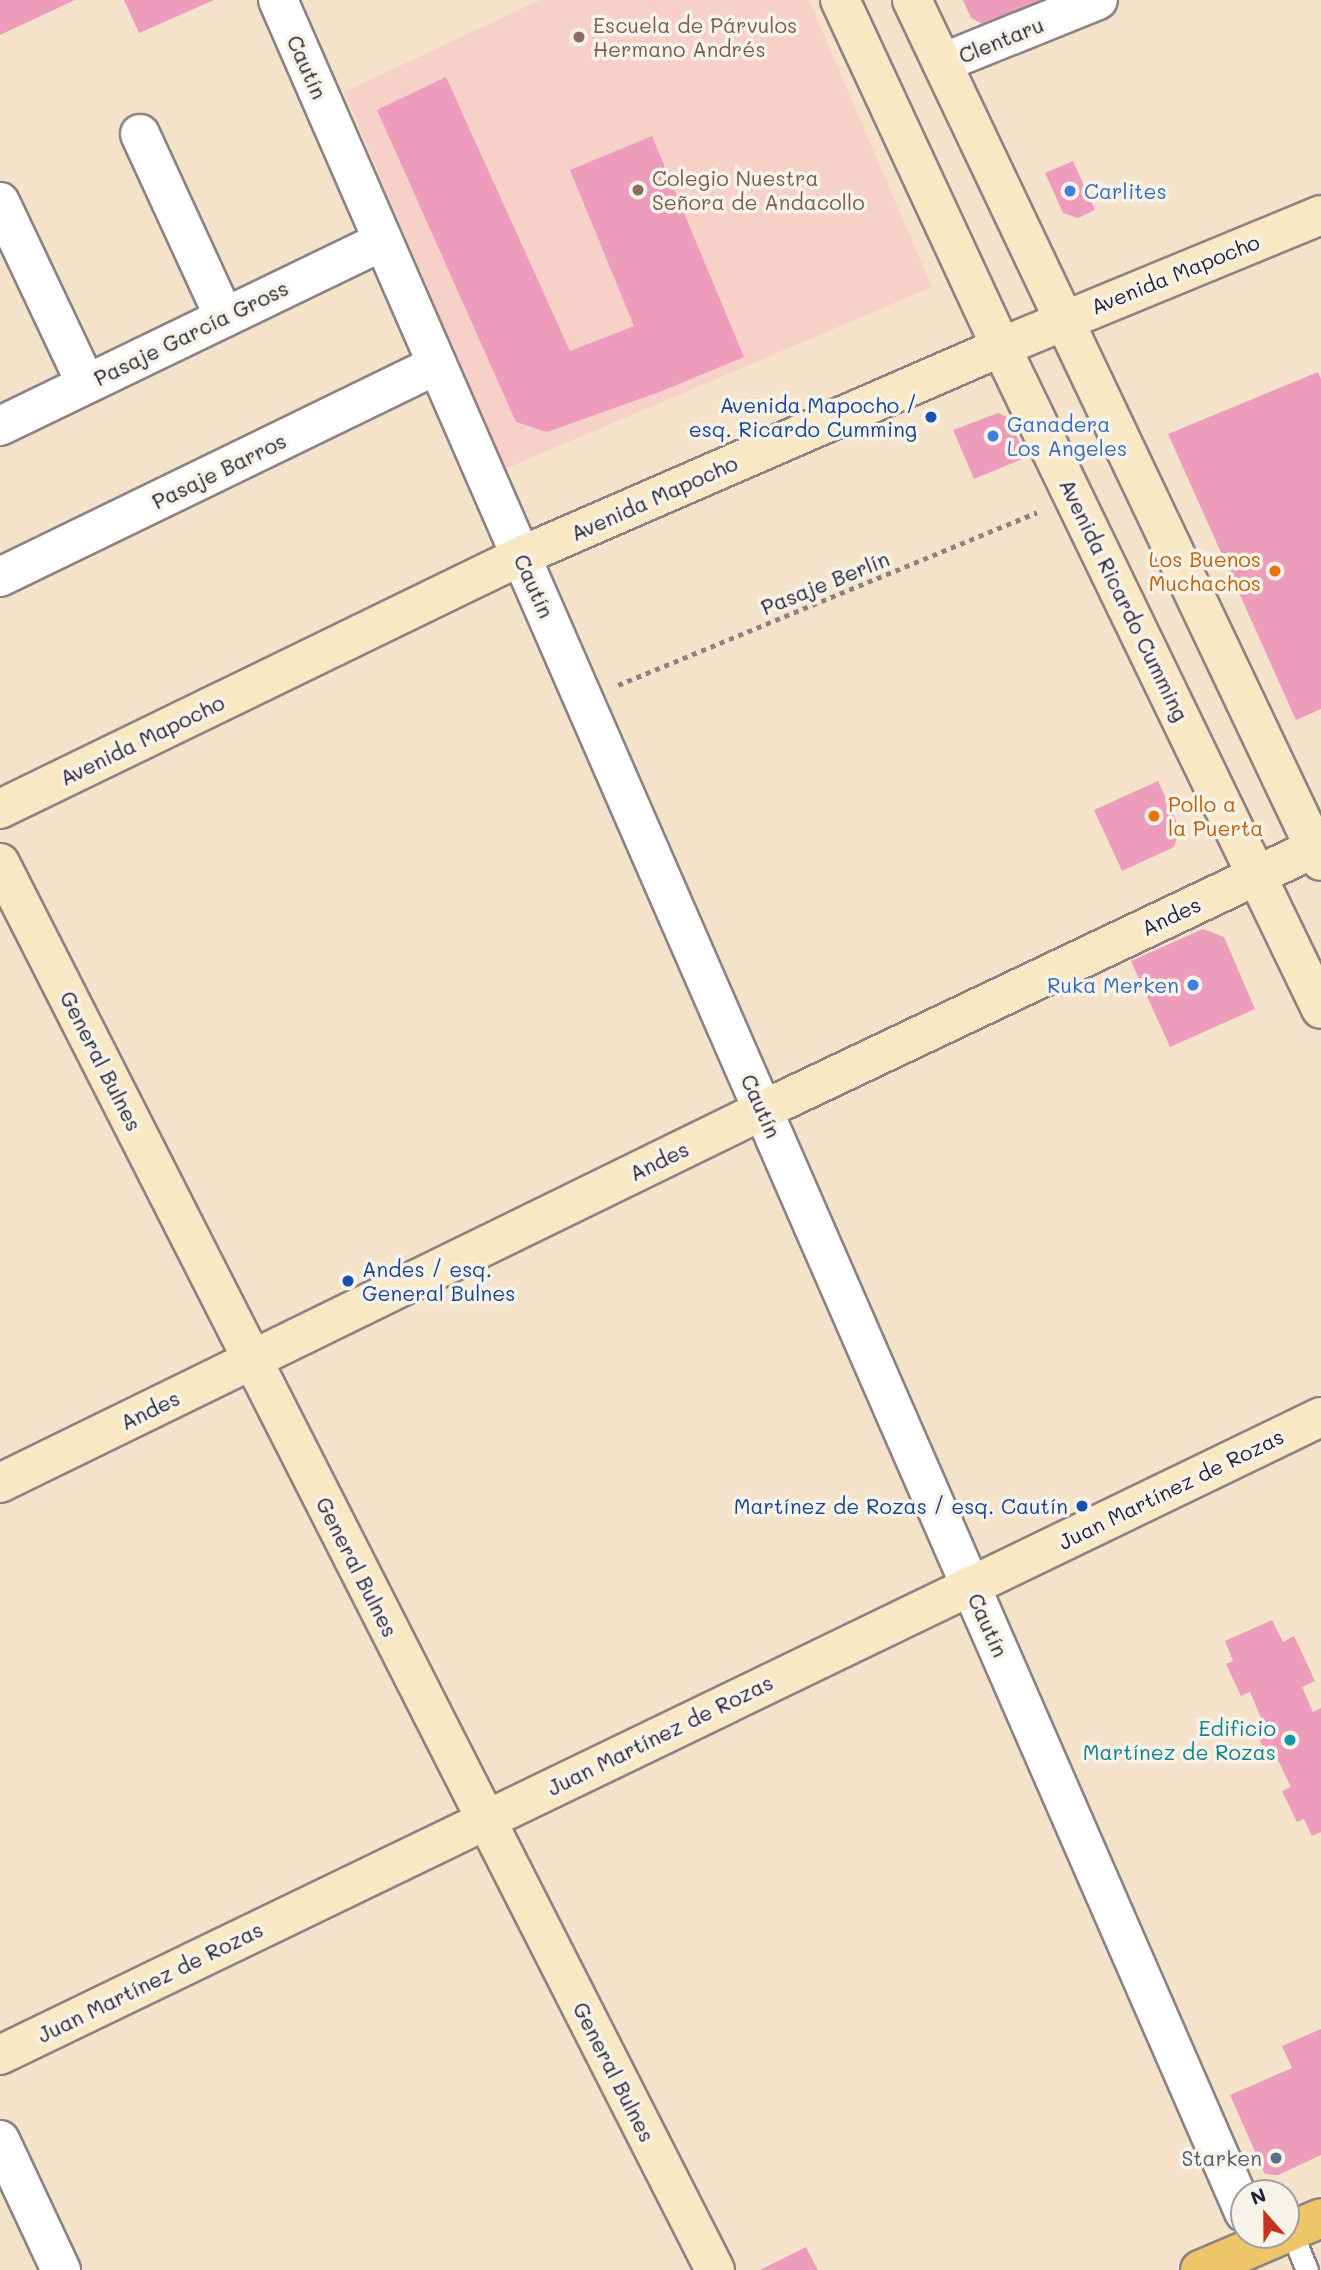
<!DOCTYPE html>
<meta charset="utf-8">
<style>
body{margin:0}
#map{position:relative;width:1321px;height:2270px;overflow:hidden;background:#f5e2cb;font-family:Mali,sans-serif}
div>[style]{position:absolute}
.built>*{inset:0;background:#f7d1c8}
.building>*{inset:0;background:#ee9cbc}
.path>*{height:4.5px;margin-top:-2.25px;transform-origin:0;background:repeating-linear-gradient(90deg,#8c8283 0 5px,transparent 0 10px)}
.roads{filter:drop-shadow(2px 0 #8c8283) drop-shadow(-2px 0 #8c8283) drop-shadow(0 2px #8c8283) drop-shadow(0 -2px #8c8283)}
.lane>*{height:21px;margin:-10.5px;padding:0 10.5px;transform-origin:10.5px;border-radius:10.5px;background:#fff}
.street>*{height:38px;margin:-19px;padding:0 19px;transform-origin:19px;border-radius:19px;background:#fff}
.secondary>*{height:38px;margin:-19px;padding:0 19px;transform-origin:19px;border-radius:19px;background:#f8e8c3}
.primary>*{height:38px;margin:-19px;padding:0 19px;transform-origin:19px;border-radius:19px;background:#eec569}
.dots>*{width:19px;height:19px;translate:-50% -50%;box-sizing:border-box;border:4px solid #f7f3e8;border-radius:50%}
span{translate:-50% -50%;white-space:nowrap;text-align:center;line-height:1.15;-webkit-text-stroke:7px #f7f3e8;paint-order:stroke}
.education-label{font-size:21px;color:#785e54}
.left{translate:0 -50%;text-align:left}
.street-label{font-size:21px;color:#22223b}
.shop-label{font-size:21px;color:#366cbe}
.right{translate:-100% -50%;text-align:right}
.transit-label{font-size:21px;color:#164399}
.food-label{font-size:21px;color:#c56008}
.culture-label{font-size:21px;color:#0d838f}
.service-label{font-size:21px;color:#4e5e75}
.north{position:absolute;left:1230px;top:2179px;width:70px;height:70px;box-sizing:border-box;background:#f7f3e8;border:2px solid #a29fa3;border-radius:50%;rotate:339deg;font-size:19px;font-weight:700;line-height:28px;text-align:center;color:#22223b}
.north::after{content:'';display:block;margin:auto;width:24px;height:32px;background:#c8321e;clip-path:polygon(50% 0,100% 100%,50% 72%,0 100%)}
</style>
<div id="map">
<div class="built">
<div style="clip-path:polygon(540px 0,809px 0,932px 287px,505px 469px,344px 92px)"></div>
</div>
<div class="building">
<div style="clip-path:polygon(0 0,75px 0,0 35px)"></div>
<div style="clip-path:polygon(124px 0,214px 0,139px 33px)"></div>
<div style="clip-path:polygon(963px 0,1046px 0,987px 26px,971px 18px)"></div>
<div style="clip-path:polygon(446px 77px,570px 351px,634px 326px,570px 170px,652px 136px,744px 357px,662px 391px,547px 432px,516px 422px,377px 110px)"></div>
<div style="clip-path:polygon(1073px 161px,1095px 210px,1078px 218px,1063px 213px,1045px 173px)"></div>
<div style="clip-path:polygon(1318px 372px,1321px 379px,1321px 709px,1296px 720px,1168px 434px)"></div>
<div style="clip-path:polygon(998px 413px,1007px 417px,1027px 457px,974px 479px,953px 430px)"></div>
<div style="clip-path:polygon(1158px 781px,1180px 829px,1174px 847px,1122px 871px,1094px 810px)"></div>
<div style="clip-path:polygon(1203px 929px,1224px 937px,1255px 1009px,1170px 1047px,1131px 961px)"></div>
<div style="clip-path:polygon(1272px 1620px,1283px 1642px,1294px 1636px,1315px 1681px,1302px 1687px,1313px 1712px,1321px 1708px,1321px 1832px,1312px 1836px,1304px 1819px,1297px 1822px,1282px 1791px,1291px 1787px,1276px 1756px,1269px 1760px,1252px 1725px,1262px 1720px,1250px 1692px,1241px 1696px,1226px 1664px,1233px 1661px,1225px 1641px)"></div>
<div style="clip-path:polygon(1321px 2029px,1321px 2155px,1278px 2175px,1265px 2174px,1230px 2095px,1292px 2068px,1282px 2046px)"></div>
<div style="clip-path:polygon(806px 2247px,818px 2270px,760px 2270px)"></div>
</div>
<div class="path">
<div style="left:618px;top:685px;width:453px;rotate:-22.4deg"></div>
</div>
<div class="roads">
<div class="lane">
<div style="left:1291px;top:2231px;width:42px;rotate:67.7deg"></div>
</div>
<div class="street">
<div style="left:278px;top:0;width:2414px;rotate:66.41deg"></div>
<div style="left:942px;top:63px;width:168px;rotate:-22deg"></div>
<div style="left:140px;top:134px;width:201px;rotate:65.3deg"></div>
<div style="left:0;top:202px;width:201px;rotate:64.7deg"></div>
<div style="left:0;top:426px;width:425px;rotate:-25.8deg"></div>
<div style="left:0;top:577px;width:486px;rotate:-25.9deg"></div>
<div style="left:0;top:2140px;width:144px;rotate:64.9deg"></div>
</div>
<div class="secondary">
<div style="left:840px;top:0;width:383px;rotate:65.1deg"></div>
<div style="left:1001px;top:347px;width:735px;rotate:64.2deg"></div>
<div style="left:912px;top:0;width:953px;rotate:64.59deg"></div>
<div style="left:0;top:809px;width:579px;rotate:-25.9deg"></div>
<div style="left:521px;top:556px;width:524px;rotate:-23.53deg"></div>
<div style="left:1001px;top:347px;width:346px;rotate:-22.4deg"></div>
<div style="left:0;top:863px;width:1578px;rotate:63.06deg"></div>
<div style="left:0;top:1483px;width:849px;rotate:-26.05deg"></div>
<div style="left:763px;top:1110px;width:618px;rotate:-25.4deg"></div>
<div style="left:0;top:2055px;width:1467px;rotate:-25.78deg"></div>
</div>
<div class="primary">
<div style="left:1286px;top:2233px;width:38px;rotate:-23deg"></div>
<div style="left:1200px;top:2270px;width:89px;rotate:-23.1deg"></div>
</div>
</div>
<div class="dots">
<div style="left:579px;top:37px;background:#8d6e63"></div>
<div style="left:638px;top:190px;background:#8d6e63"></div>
<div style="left:1070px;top:191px;background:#3f7fe0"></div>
<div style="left:931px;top:417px;background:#1a4fb4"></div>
<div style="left:993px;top:436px;background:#3f7fe0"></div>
<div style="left:1275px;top:571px;background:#e8710a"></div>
<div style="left:1154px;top:816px;background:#e8710a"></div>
<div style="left:1193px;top:985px;background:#3f7fe0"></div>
<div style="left:348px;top:1281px;background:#1a4fb4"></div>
<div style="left:1082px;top:1506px;background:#1a4fb4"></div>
<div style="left:1290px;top:1740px;background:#0f9aa8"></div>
<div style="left:1276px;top:2158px;background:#5c6f8a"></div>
</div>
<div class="education-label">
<span class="left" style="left:593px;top:37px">Escuela de Párvulos<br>Hermano Andrés</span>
<span class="left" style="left:652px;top:190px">Colegio Nuestra<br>Señora de Andacollo</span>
</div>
<div class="street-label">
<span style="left:1001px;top:40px;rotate:-22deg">Clentaru</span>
<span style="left:307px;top:67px;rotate:66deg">Cautín</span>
<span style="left:1175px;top:274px;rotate:-22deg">Avenida Mapocho</span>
<span style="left:191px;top:333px;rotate:-26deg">Pasaje García Gross</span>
<span style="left:219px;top:471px;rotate:-26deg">Pasaje Barros</span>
<span style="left:654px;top:498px;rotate:-24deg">Avenida Mapocho</span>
<span style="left:825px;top:583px;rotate:-22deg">Pasaje Berlín</span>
<span style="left:534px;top:586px;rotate:66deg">Cautín</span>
<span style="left:1124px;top:600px;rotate:64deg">Avenida Ricardo Cumming</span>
<span style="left:142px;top:740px;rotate:-26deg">Avenida Mapocho</span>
<span style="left:1171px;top:916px;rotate:-25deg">Andes</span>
<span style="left:101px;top:1061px;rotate:63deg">General Bulnes</span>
<span style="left:761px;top:1106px;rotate:66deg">Cautín</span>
<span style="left:659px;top:1161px;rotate:-26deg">Andes</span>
<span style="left:150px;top:1410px;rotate:-26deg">Andes</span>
<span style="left:1171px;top:1489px;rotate:-26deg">Juan Martínez de Rozas</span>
<span style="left:357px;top:1567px;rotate:63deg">General Bulnes</span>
<span style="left:988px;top:1625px;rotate:66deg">Cautín</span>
<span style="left:660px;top:1735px;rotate:-26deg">Juan Martínez de Rozas</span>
<span style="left:150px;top:1982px;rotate:-26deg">Juan Martínez de Rozas</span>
<span style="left:614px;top:2072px;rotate:63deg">General Bulnes</span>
</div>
<div class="shop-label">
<span class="left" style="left:1084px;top:191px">Carlites</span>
<span class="left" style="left:1007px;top:436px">Ganadera<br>Los Angeles</span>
<span class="right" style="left:1179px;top:985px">Ruka Merken</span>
</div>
<div class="transit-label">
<span class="right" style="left:917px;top:417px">Avenida Mapocho /<br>esq. Ricardo Cumming</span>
<span class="left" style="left:362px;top:1281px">Andes / esq.<br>General Bulnes</span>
<span class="right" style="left:1068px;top:1506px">Martínez de Rozas / esq. Cautín</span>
</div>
<div class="food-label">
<span class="right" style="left:1261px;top:571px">Los Buenos<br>Muchachos</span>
<span class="left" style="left:1168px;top:816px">Pollo a<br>la Puerta</span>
</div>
<div class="culture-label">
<span class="right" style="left:1276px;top:1740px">Edificio<br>Martínez de Rozas</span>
</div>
<div class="service-label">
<span class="right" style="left:1262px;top:2158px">Starken</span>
</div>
<div class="north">N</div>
</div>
